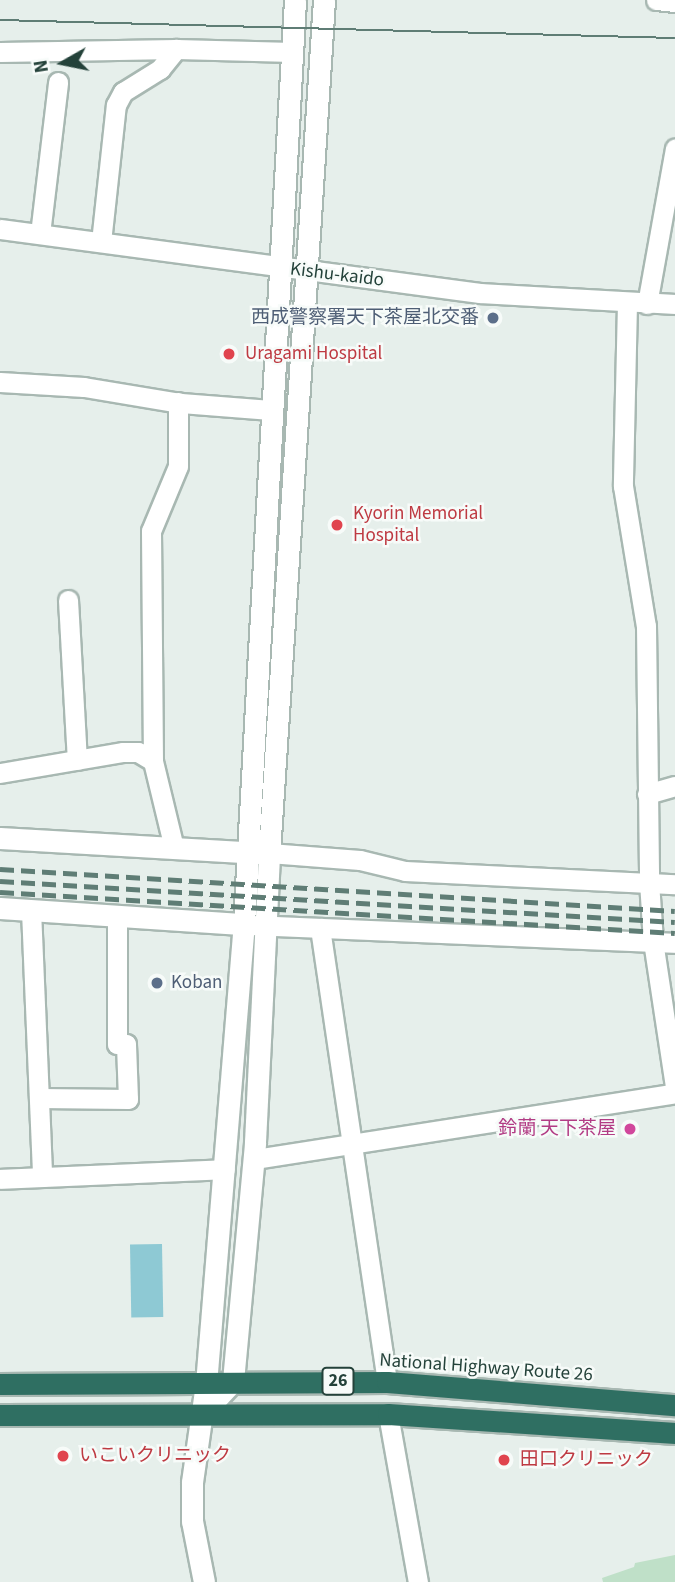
<!DOCTYPE html>
<meta charset="utf-8">
<style>
body{margin:0}
#map{position:relative;width:675px;height:1582px;overflow:hidden;background:#e6efeb;font-family:"Source Sans 3","Noto Sans JP",sans-serif}
div>[style]{position:absolute}
.green>*{inset:0;background:#bfe0c8}
.water>*{inset:0;background:#8ec9d4;transform-origin:0 0}
.roads{filter:drop-shadow(2px 0 #a8b8b2) drop-shadow(-2px 0 #a8b8b2) drop-shadow(0 2px #a8b8b2) drop-shadow(0 -2px #a8b8b2)}
.street>*{height:19px;margin:-9.5px;padding:0 9.5px;transform-origin:9.5px;border-radius:9.5px;background:#fff}
.secondary>*{height:21px;margin:-10.5px;padding:0 10.5px;transform-origin:10.5px;border-radius:10.5px;background:#fff}
.highway>*{height:21px;margin:-10.5px;padding:0 10.5px;transform-origin:10.5px;border-radius:10.5px;background:#2f6f62}
.tram>*{height:2px;margin:-1px;padding:0 1px;transform-origin:1px;border-radius:1px;background:#5f7d75}
.rail>*{height:5px;margin-top:-2.5px;transform-origin:0;background:repeating-linear-gradient(90deg,#5f7d75 0 14px,transparent 0 21px)}
.dots>*{width:19px;height:19px;translate:-50% -50%;box-sizing:border-box;border:4px solid #f7fbf9;border-radius:50%}
span{translate:-50% -50%;white-space:nowrap;text-align:center;line-height:1.15;-webkit-text-stroke:5px #f7fbf9;paint-order:stroke}
.shield-label span{padding:2px 5px;background:#f7fbf9;border:2px solid;border-radius:5px;-webkit-text-stroke-width:0}
.shield-label{font-size:18px;color:#24423a;font-weight:700}
.street-label{font-size:19px;color:#24423a}
.service-label{font-size:19px;color:#4e5e75}
.right{translate:-100% -50%;text-align:right}
.left{translate:0 -50%;text-align:left}
.health-label{font-size:19px;color:#be3a42}
.hotel-label{font-size:19px;color:#b23c85}
.north{position:absolute;left:28px;top:28px;width:70px;height:70px;-webkit-text-stroke:5px #f7fbf9;paint-order:stroke;rotate:261deg;font-size:19px;font-weight:700;line-height:28px;text-align:center;color:#24423a}
.north::after{content:'';display:block;margin:auto;width:24px;height:32px;background:#24423a;clip-path:polygon(50% 0,100% 100%,50% 72%,0 100%)}
</style>
<div id="map">
<div class="green">
<div style="clip-path:polygon(675px 1555px,675px 1582px,603px 1582px,602px 1578px,634px 1567px,635px 1563px)"></div>
</div>
<div class="water">
<div style="left:162px;top:1244px;width:73px;height:32px;rotate:89deg"></div>
</div>
<div class="roads">
<div class="street">
<div style="left:656px;top:0;width:19px;rotate:6deg"></div>
<div style="left:0;top:52px;width:176px;rotate:-1deg"></div>
<div style="left:176px;top:49px;width:117px;rotate:1.5deg"></div>
<div style="left:0;top:229px;width:484px;rotate:7.6deg"></div>
<div style="left:480px;top:293px;width:195px;rotate:3.2deg"></div>
<div style="left:40px;top:234px;width:153px;rotate:-83.2deg"></div>
<div style="left:101px;top:242px;width:138px;rotate:-83.8deg"></div>
<div style="left:116px;top:105px;width:15px;rotate:-62deg"></div>
<div style="left:123px;top:92px;width:44px;rotate:-31.9deg"></div>
<div style="left:160px;top:69px;width:26px;rotate:-51deg"></div>
<div style="left:627px;top:303px;width:183px;rotate:91.3deg"></div>
<div style="left:623px;top:486px;width:142px;rotate:80.7deg"></div>
<div style="left:646px;top:626px;width:256px;rotate:89.3deg"></div>
<div style="left:649px;top:882px;width:59px;rotate:86.1deg"></div>
<div style="left:653px;top:941px;width:148px;rotate:81.4deg"></div>
<div style="left:647px;top:304px;width:158px;rotate:-79.8deg"></div>
<div style="left:0;top:382px;width:84px;rotate:3.4deg"></div>
<div style="left:84px;top:387px;width:98px;rotate:9.4deg"></div>
<div style="left:181px;top:403px;width:90px;rotate:4.4deg"></div>
<div style="left:68px;top:600px;width:160px;rotate:86.8deg"></div>
<div style="left:0;top:773px;width:125px;rotate:-9.7deg"></div>
<div style="left:123px;top:752px;width:15px"></div>
<div style="left:138px;top:752px;width:17px;rotate:31deg"></div>
<div style="left:647px;top:794px;width:29px;rotate:-16deg"></div>
<div style="left:174px;top:848px;width:89px;rotate:-103.6deg"></div>
<div style="left:153px;top:761px;width:230px;rotate:-90.5deg"></div>
<div style="left:151px;top:531px;width:70px;rotate:-67.4deg"></div>
<div style="left:178px;top:466px;width:64px;rotate:-90deg"></div>
<div style="left:269px;top:853px;width:91px;rotate:4.4deg"></div>
<div style="left:360px;top:860px;width:46px;rotate:13.7deg"></div>
<div style="left:405px;top:871px;width:270px;rotate:2.8deg"></div>
<div style="left:31px;top:910px;width:267px;rotate:87.6deg"></div>
<div style="left:249px;top:925px;width:426px;rotate:2.4deg"></div>
<div style="left:320px;top:928px;width:459px;rotate:81.6deg"></div>
<div style="left:39px;top:1098px;width:89px;rotate:0.6deg"></div>
<div style="left:128px;top:1099px;width:55px;rotate:-92.1deg"></div>
<div style="left:126px;top:1044px;width:9px;rotate:180deg"></div>
<div style="left:117px;top:1044px;width:128px;rotate:-90deg"></div>
<div style="left:262px;top:1158px;width:418px;rotate:-8.9deg"></div>
<div style="left:0;top:1179px;width:225px;rotate:-2.5deg"></div>
<div style="left:388px;top:1414px;width:171px;rotate:79.9deg"></div>
</div>
<div class="secondary">
<div style="left:0;top:838px;width:260px;rotate:3.3deg"></div>
<div style="left:0;top:908px;width:245px;rotate:3.8deg"></div>
<div style="left:202px;top:1414px;width:45px;rotate:-46.8deg"></div>
<div style="left:233px;top:1381px;width:240px;rotate:-84.7deg"></div>
<div style="left:255px;top:1142px;width:289px;rotate:-87.2deg"></div>
<div style="left:269px;top:853px;width:855px;rotate:-86.31deg"></div>
<div style="left:204px;top:1582px;width:62px;rotate:-101.1deg"></div>
<div style="left:192px;top:1521px;width:39px;rotate:-90deg"></div>
<div style="left:192px;top:1482px;width:99px;rotate:-81.9deg"></div>
<div style="left:206px;top:1384px;width:462px;rotate:-85.3deg"></div>
<div style="left:244px;top:924px;width:925px;rotate:-86.84deg"></div>
</div>
<div class="highway">
<div style="left:0;top:1384px;width:387px;rotate:-0.3deg"></div>
<div style="left:387px;top:1382px;width:289px;rotate:4.6deg"></div>
<div style="left:0;top:1415px;width:388px;rotate:-0.1deg"></div>
<div style="left:388px;top:1414px;width:288px;rotate:3.8deg"></div>
</div>
</div>
<div class="tram">
<div style="left:0;top:20px;width:675px;rotate:1.53deg"></div>
</div>
<div class="rail">
<div style="left:0;top:869px;width:676px;rotate:3.56deg"></div>
<div style="left:0;top:881px;width:676px;rotate:3.48deg"></div>
<div style="left:0;top:892px;width:676px;rotate:3.48deg"></div>
</div>
<div class="dots">
<div style="left:493px;top:318px;background:#5c6f8a"></div>
<div style="left:229px;top:354px;background:#e0444e"></div>
<div style="left:337px;top:525px;background:#e0444e"></div>
<div style="left:157px;top:983px;background:#5c6f8a"></div>
<div style="left:630px;top:1129px;background:#d1479c"></div>
<div style="left:63px;top:1456px;background:#e0444e"></div>
<div style="left:504px;top:1460px;background:#e0444e"></div>
</div>
<div class="shield-label">
<span style="left:338px;top:1381px">26</span>
</div>
<div class="street-label">
<span style="left:337px;top:275px;rotate:7deg">Kishu-kaido</span>
<span style="left:486px;top:1368px;rotate:4deg">National Highway Route 26</span>
</div>
<div class="service-label">
<span class="right" style="left:479px;top:318px">西成警察署天下茶屋北交番</span>
<span class="left" style="left:171px;top:983px">Koban</span>
</div>
<div class="health-label">
<span class="left" style="left:245px;top:354px">Uragami Hospital</span>
<span class="left" style="left:353px;top:525px">Kyorin Memorial<br>Hospital</span>
<span class="left" style="left:79px;top:1456px">いこいクリニック</span>
<span class="left" style="left:520px;top:1460px">田口クリニック</span>
</div>
<div class="hotel-label">
<span class="right" style="left:616px;top:1129px">鈴蘭 天下茶屋</span>
</div>
<div class="north">N</div>
</div>
